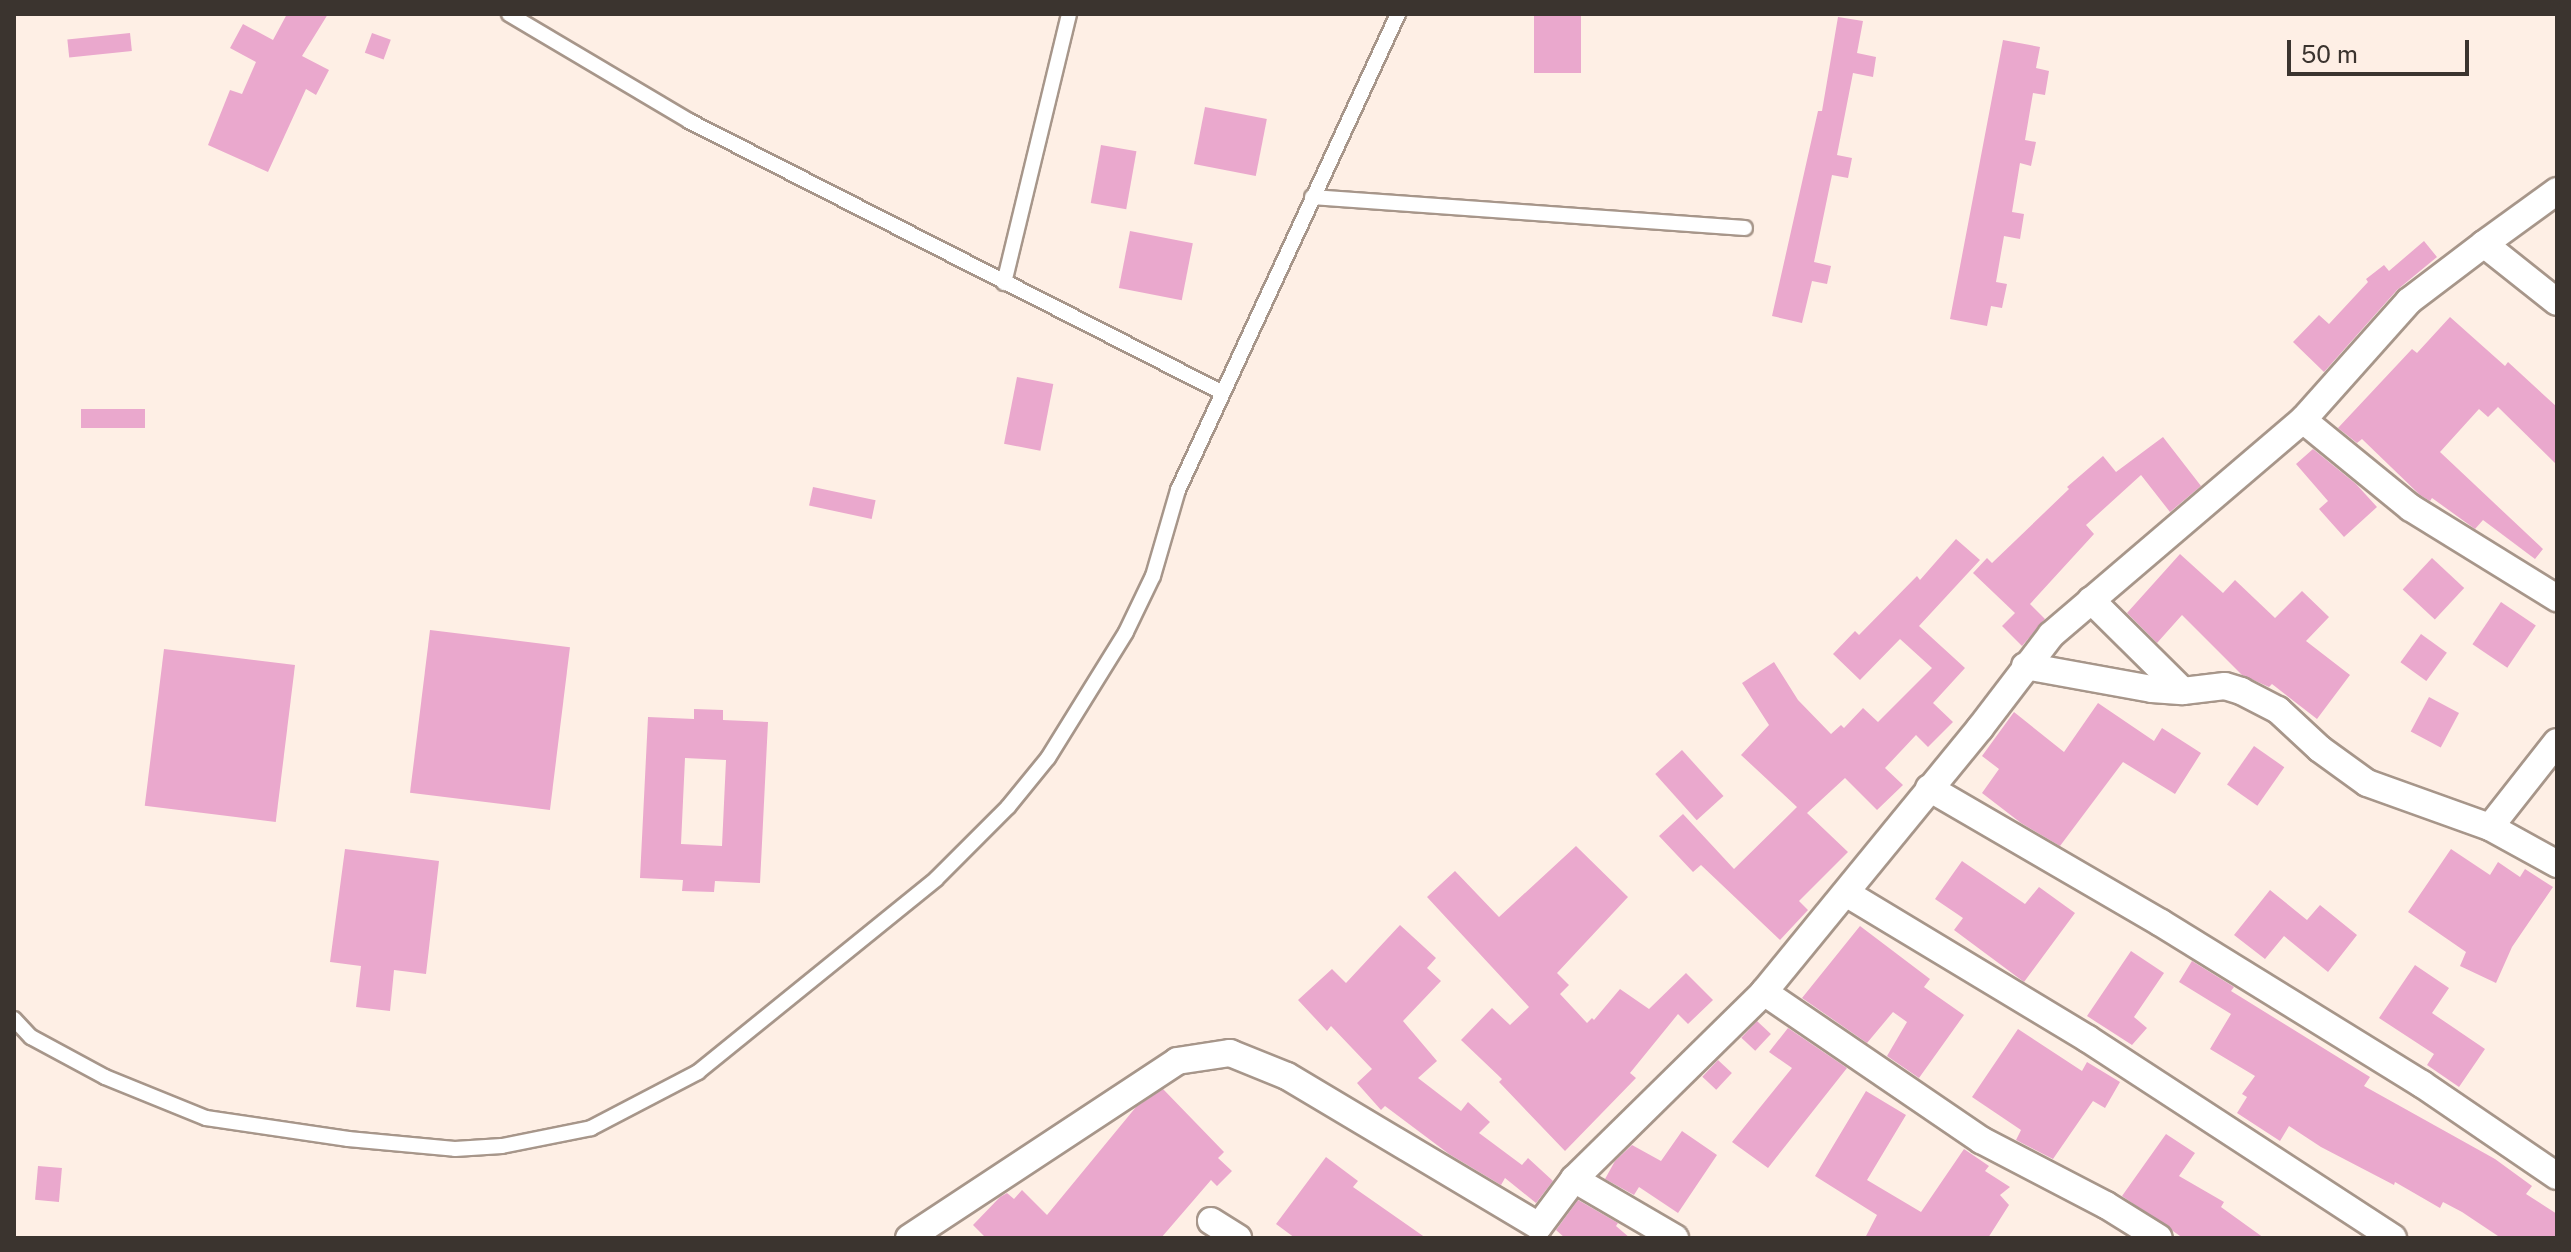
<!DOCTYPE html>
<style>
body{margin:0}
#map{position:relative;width:2571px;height:1252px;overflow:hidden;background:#feefe5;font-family:"Public Sans",sans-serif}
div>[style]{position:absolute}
.building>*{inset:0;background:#eaa8cd;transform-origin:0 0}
.roads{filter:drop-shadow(2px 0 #a7968a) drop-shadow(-2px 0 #a7968a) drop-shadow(0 2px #a7968a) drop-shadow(0 -2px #a7968a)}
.service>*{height:14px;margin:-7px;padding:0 7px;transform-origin:7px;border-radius:7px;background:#fff}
.minor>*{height:26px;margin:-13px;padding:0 13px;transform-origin:13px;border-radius:13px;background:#fff}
span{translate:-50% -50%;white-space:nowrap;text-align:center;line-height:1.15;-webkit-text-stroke:7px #feefe5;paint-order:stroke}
.frame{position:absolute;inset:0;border:16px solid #3b342f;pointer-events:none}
.scale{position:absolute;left:2287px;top:40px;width:182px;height:36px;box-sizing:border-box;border:4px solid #3b342f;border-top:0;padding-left:10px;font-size:24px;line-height:28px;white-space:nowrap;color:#3b342f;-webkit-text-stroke:6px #feefe5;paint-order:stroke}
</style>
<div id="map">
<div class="building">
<div style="clip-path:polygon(287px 14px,328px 14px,302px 56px,329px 70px,316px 95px,306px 89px,268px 172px,208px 145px,230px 90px,242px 94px,256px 62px,230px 48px,243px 24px,273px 40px)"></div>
<div style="left:1534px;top:14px;width:47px;height:59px"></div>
<div style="clip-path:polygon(1838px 17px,1863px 21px,1857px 53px,1876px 57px,1873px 77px,1853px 73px,1837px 155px,1852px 158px,1848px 178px,1832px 175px,1814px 262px,1831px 266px,1827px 284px,1812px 281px,1802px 323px,1772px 316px,1818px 111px,1822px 111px)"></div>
<div style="left:130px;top:33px;width:18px;height:63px;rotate:84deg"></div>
<div style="left:372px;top:33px;width:20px;height:21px;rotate:20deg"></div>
<div style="clip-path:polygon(2003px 40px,2040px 47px,2036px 68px,2049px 71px,2045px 95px,2033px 93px,2025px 140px,2036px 142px,2031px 166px,2020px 163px,2012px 212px,2024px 214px,2020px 239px,2004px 236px,1996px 282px,2007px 284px,2002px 308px,1991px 306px,1987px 326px,1950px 319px)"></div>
<div style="left:1205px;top:107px;width:63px;height:58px;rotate:11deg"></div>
<div style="left:1101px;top:145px;width:36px;height:59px;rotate:10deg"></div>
<div style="left:1130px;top:231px;width:64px;height:58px;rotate:11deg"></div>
<div style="clip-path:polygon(2424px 241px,2437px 257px,2397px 290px,2324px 372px,2293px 342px,2319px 315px,2329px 324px,2368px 282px,2366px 279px,2384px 265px,2389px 271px)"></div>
<div style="clip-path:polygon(2450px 317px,2505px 366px,2508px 362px,2557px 407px,2557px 465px,2498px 407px,2488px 417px,2479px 409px,2440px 452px,2543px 549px,2535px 559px,2483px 520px,2475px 529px,2432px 498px,2430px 501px,2420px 495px,2362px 439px,2357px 443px,2338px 428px,2412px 349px,2417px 353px)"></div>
<div style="left:1017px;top:377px;width:37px;height:68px;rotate:11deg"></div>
<div style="left:145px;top:409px;width:19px;height:64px;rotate:90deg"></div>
<div style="clip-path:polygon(2163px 437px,2201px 486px,2170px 512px,2141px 475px,2086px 525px,2094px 534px,2030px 604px,2045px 619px,2022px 646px,2002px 626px,2015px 613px,1973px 573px,1987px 558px,1992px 563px,2069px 489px,2067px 487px,2103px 456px,2116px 472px)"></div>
<div style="clip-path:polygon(2313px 449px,2356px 484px,2377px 507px,2344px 537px,2319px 509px,2328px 501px,2296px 464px)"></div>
<div style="left:813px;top:487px;width:64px;height:19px;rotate:12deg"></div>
<div style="clip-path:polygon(1956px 539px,1980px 560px,1919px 626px,1965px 668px,1933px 703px,1953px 722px,1928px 747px,1916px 735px,1885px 768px,1903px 785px,1877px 810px,1845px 778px,1807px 813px,1848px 852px,1799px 901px,1808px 910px,1780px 940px,1701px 865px,1693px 872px,1659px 836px,1683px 814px,1734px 869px,1797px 807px,1741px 755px,1769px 725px,1742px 683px,1774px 662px,1798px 700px,1831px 734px,1841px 725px,1844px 728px,1863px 708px,1878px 722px,1932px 668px,1900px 639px,1860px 680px,1833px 654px,1855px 631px,1859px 635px,1917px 576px,1920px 580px)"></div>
<div style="clip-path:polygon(2180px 554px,2223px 593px,2235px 580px,2275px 618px,2302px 591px,2329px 617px,2306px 641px,2350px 675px,2317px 719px,2272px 684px,2269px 687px,2242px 675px,2182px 615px,2157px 643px,2127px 613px)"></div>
<div style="left:2432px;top:558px;width:44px;height:43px;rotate:43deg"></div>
<div style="left:2501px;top:602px;width:42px;height:51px;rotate:34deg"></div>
<div style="left:430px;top:630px;width:141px;height:164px;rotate:7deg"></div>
<div style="left:2421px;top:634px;width:32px;height:35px;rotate:36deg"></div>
<div style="left:164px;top:649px;width:132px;height:158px;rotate:7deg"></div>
<div style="left:2429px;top:697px;width:34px;height:39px;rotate:28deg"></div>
<div style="clip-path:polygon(2098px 703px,2154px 741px,2162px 728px,2201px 753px,2175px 794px,2123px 762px,2060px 846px,2021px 823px,1982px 793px,1999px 769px,1982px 756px,2014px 712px,2064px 752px)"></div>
<div style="clip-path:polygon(evenodd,694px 709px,723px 710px,723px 720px,768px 722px,760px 883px,715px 881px,714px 892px,682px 891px,683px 880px,640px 878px,648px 717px,694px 719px,694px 709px,685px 758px,726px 760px,722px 846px,681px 844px,685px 758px)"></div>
<div style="left:2254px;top:746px;width:37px;height:47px;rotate:35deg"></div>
<div style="left:1682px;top:750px;width:62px;height:36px;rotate:48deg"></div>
<div style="clip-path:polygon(1576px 846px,1628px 897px,1557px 973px,1569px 985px,1560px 994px,1587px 1023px,1592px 1018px,1594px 1020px,1620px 989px,1649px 1009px,1686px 973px,1713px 1000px,1688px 1024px,1678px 1014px,1630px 1073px,1636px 1078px,1565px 1151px,1499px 1082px,1502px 1079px,1461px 1040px,1492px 1008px,1510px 1025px,1529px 1007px,1427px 897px,1455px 871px,1499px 917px)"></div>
<div style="clip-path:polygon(345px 849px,439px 861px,426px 974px,394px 970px,390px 1011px,356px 1007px,361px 966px,330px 962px)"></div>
<div style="clip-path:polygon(2451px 849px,2490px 875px,2498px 862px,2520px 877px,2525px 869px,2553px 887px,2512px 947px,2496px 983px,2460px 966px,2466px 952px,2408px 912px)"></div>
<div style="clip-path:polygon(1962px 861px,2025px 904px,2039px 887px,2075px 913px,2024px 982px,1954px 930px,1963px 918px,1935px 899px)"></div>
<div style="clip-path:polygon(2270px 890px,2307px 920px,2320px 905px,2357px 935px,2328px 972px,2284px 936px,2265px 959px,2234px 935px)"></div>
<div style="clip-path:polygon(1400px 925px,1436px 958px,1427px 968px,1441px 981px,1403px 1021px,1437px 1061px,1418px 1078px,1461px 1111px,1468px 1102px,1490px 1122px,1479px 1133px,1522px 1165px,1528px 1158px,1553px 1181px,1536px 1203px,1505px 1178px,1501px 1185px,1449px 1154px,1385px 1106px,1381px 1110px,1357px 1083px,1372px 1069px,1331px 1026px,1327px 1031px,1298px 1000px,1332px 969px,1346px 983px)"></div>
<div style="clip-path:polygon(1860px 926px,1930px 979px,1924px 987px,1964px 1015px,1919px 1078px,1887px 1056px,1907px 1022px,1893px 1012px,1867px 1043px,1802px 998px)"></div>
<div style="clip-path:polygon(2131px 951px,2164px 973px,2134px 1017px,2147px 1028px,2132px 1045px,2087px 1016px)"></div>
<div style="clip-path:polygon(2192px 961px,2234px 987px,2231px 991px,2370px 1077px,2364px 1086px,2495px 1159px,2532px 1186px,2526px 1194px,2557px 1214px,2557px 1238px,2501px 1238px,2462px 1212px,2443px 1202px,2440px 1208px,2395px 1182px,2394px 1185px,2321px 1147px,2289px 1126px,2280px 1141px,2237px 1113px,2247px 1097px,2242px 1094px,2255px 1076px,2210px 1049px,2231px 1014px,2179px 982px)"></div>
<div style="clip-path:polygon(2415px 965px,2449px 988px,2432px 1013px,2485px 1049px,2459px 1087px,2427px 1065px,2434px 1054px,2379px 1018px)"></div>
<div style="left:1757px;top:1021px;width:19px;height:23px;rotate:43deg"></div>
<div style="clip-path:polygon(1788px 1028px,1847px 1068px,1768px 1168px,1732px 1142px,1792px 1068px,1769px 1052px)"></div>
<div style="clip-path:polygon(2018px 1029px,2082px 1071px,2087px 1062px,2120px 1082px,2105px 1108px,2093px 1101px,2053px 1159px,2016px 1140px,2021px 1130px,1972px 1097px)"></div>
<div style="left:1718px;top:1060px;width:19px;height:23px;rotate:43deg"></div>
<div style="clip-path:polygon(1163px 1089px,1224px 1152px,1218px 1158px,1232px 1171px,1217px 1186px,1211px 1180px,1161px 1238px,986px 1238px,973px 1225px,1000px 1197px,1007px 1193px,1014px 1199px,1022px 1190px,1047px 1215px,1136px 1107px)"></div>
<div style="clip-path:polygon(1866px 1091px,1906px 1115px,1867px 1180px,1921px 1212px,1964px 1149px,1989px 1166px,1985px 1171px,2010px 1187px,2000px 1195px,2009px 1205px,1988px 1238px,1865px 1238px,1877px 1215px,1815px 1176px)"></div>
<div style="clip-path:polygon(1682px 1131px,1717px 1155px,1678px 1213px,1639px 1187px,1634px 1195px,1605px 1179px,1615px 1161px,1632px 1145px,1661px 1161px)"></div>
<div style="clip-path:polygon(2166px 1134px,2195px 1153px,2179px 1176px,2224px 1202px,2221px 1207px,2264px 1238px,2183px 1238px,2122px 1196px)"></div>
<div style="clip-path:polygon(1326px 1157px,1358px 1181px,1353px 1187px,1426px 1238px,1295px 1238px,1276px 1224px)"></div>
<div style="left:38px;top:1166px;width:24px;height:34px;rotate:5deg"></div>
<div style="clip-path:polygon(1578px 1200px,1618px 1223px,1616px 1226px,1630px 1238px,1565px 1238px,1556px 1230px)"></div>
</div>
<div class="roads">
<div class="service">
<div style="left:509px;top:14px;width:209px;rotate:30.7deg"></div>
<div style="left:689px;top:121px;width:597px;rotate:26.99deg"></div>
<div style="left:1312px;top:197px;width:434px;rotate:4.1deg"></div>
<div style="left:1004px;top:283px;width:277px;rotate:-76.4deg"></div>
<div style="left:14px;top:1019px;width:25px;rotate:47deg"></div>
<div style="left:31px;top:1037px;width:84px;rotate:28.4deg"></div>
<div style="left:105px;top:1077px;width:109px;rotate:22.1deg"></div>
<div style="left:206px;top:1118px;width:144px;rotate:8.4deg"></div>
<div style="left:348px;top:1139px;width:107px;rotate:5.3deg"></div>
<div style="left:455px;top:1149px;width:47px;rotate:-3.7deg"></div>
<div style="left:502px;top:1146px;width:91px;rotate:-11.4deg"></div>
<div style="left:591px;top:1128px;width:121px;rotate:-27.6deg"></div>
<div style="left:698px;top:1072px;width:306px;rotate:-39deg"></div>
<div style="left:936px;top:879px;width:102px;rotate:-45deg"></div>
<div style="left:1008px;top:807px;width:63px;rotate:-50.8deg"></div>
<div style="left:1048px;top:758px;width:148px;rotate:-58.2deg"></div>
<div style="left:1126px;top:632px;width:62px;rotate:-64.3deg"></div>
<div style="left:1153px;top:576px;width:90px;rotate:-73.8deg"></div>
<div style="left:1178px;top:490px;width:524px;rotate:-65.19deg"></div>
</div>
<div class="minor">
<div style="left:2484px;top:244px;width:90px;rotate:-36deg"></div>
<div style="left:2303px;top:420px;width:139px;rotate:39.2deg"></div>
<div style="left:2411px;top:508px;width:172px;rotate:31.7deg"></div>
<div style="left:2091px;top:600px;width:129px;rotate:44.7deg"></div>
<div style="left:2025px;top:666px;width:129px;rotate:10.3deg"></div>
<div style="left:2152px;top:689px;width:31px;rotate:4deg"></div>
<div style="left:2183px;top:691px;width:42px;rotate:-6.8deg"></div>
<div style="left:2225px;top:686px;width:17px;rotate:17deg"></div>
<div style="left:2241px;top:691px;width:42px;rotate:27.2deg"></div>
<div style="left:2278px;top:710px;width:57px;rotate:42.9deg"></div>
<div style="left:2320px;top:749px;width:58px;rotate:35.9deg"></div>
<div style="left:2367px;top:783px;width:131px;rotate:19.7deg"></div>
<div style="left:2490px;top:827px;width:77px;rotate:28.9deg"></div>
<div style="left:1929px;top:788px;width:268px;rotate:30.2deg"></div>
<div style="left:2161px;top:923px;width:307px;rotate:31.7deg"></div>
<div style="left:2422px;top:1084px;width:163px;rotate:34.3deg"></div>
<div style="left:2490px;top:827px;width:108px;rotate:-51.8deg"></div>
<div style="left:1846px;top:893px;width:283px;rotate:31.1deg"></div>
<div style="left:2088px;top:1039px;width:364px;rotate:33.1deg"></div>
<div style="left:1764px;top:992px;width:263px;rotate:34.3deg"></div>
<div style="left:1981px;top:1140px;width:141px;rotate:27.5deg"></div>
<div style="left:2106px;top:1205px;width:62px;rotate:31.9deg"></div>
<div style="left:1574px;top:1179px;width:117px;rotate:30.3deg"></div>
<div style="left:1211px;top:1221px;width:32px;rotate:32deg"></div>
<div style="left:909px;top:1238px;width:321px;rotate:-33.4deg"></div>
<div style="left:1177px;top:1061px;width:54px;rotate:-8.6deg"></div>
<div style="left:1230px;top:1053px;width:61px;rotate:22deg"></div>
<div style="left:1287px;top:1076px;width:293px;rotate:30.8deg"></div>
<div style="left:1539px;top:1226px;width:59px;rotate:-53.3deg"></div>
<div style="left:1574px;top:1179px;width:267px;rotate:-44.5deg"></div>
<div style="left:1764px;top:992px;width:341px;rotate:-50.7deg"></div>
<div style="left:1980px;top:728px;width:117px;rotate:-52.6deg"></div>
<div style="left:2051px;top:635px;width:331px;rotate:-40.5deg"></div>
<div style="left:2303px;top:420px;width:159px;rotate:-48.3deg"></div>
<div style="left:2409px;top:301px;width:94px;rotate:-37.2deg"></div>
<div style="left:2484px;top:244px;width:93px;rotate:38.5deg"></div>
</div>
</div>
<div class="frame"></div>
<div class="scale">50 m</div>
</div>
